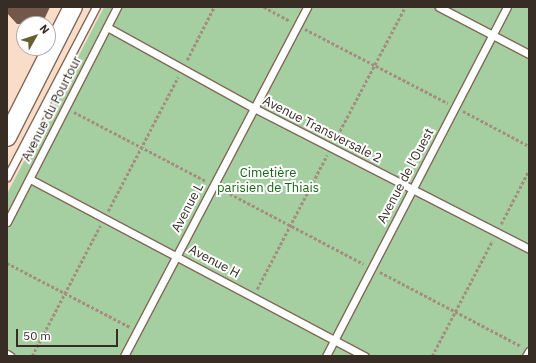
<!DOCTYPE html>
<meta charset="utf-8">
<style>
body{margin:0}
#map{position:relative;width:536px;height:363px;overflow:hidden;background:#faddc9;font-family:"IBM Plex Sans",sans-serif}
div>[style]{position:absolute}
.green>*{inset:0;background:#a5cea1}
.building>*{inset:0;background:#72574a}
.path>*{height:2.5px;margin-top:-1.25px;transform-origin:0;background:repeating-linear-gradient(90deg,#a38e7f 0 3px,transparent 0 5px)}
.roads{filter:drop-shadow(1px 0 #826857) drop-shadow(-1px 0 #826857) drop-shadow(0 1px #826857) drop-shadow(0 -1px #826857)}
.lane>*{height:7px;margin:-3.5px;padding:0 3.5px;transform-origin:3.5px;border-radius:3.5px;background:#fff}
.secondary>*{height:18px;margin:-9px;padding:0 9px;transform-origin:9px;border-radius:9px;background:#fff}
span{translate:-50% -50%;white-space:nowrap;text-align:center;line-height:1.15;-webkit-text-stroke:4px #fff;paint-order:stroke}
.street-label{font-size:13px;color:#382d25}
.park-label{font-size:13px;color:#186517}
.frame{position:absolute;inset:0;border:8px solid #382d25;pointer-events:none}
.north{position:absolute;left:16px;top:16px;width:40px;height:40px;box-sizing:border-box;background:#fff;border:1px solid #afaba8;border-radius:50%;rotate:51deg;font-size:11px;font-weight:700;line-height:16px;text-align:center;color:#382d25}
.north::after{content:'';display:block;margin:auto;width:14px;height:18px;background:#66602c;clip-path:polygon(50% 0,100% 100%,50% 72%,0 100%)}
.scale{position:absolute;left:16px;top:329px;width:102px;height:18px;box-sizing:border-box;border:2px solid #382d25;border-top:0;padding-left:5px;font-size:12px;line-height:14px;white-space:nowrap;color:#382d25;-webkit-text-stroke:3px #fff;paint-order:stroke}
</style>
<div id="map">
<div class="green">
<div style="clip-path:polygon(104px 7px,529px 7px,529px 356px,7px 356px,7px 194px)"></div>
</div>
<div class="building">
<div style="clip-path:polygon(7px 7px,50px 7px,42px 24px,17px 24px,7px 13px)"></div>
</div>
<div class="path">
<div style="left:264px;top:7px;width:30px;rotate:28deg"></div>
<div style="left:305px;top:29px;width:161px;rotate:27.4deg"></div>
<div style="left:187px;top:60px;width:59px;rotate:-63deg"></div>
<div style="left:463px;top:111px;width:75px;rotate:27.9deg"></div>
<div style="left:74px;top:112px;width:149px;rotate:27.6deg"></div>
<div style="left:335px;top:140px;width:150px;rotate:-62.2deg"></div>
<div style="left:221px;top:189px;width:161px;rotate:27.7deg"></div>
<div style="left:108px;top:211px;width:151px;rotate:-62.4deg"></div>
<div style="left:501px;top:224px;width:61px;rotate:-62.6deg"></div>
<div style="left:7px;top:263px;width:139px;rotate:27.5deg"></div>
<div style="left:380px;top:272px;width:159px;rotate:27.7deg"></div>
<div style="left:257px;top:289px;width:151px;rotate:-62.4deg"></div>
<div style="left:32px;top:356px;width:147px;rotate:-62.4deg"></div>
<div style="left:432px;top:356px;width:130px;rotate:-62.4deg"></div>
</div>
<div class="roads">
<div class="lane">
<div style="left:439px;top:7px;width:102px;rotate:27.6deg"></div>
<div style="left:107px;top:27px;width:168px;rotate:28.9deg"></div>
<div style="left:254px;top:108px;width:309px;rotate:27.1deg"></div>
<div style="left:7px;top:177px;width:192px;rotate:-62.4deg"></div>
<div style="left:30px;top:179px;width:379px;rotate:27.9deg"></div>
<div style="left:7px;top:222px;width:242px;rotate:-62.9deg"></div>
<div style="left:7px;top:354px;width:4px;rotate:34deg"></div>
<div style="left:124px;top:356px;width:394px;rotate:-62.3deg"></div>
<div style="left:326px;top:356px;width:393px;rotate:-62.6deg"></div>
<div style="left:526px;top:356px;width:6px;rotate:-59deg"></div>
</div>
<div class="secondary">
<div style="left:7px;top:137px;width:146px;rotate:-63.1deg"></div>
</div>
</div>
<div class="street-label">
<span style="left:52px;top:109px;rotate:-63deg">Avenue du Pourtour</span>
<span style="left:322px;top:130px;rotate:27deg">Avenue Transversale 2</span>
<span style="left:406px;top:176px;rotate:-62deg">Avenue de l'Ouest</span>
<span style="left:188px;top:208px;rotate:-62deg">Avenue L</span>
<span style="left:214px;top:262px;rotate:28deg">Avenue H</span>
</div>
<div class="park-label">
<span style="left:268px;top:181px">Cimetière<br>parisien de Thiais</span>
</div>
<div class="frame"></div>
<div class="north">N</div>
<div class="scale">50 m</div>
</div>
